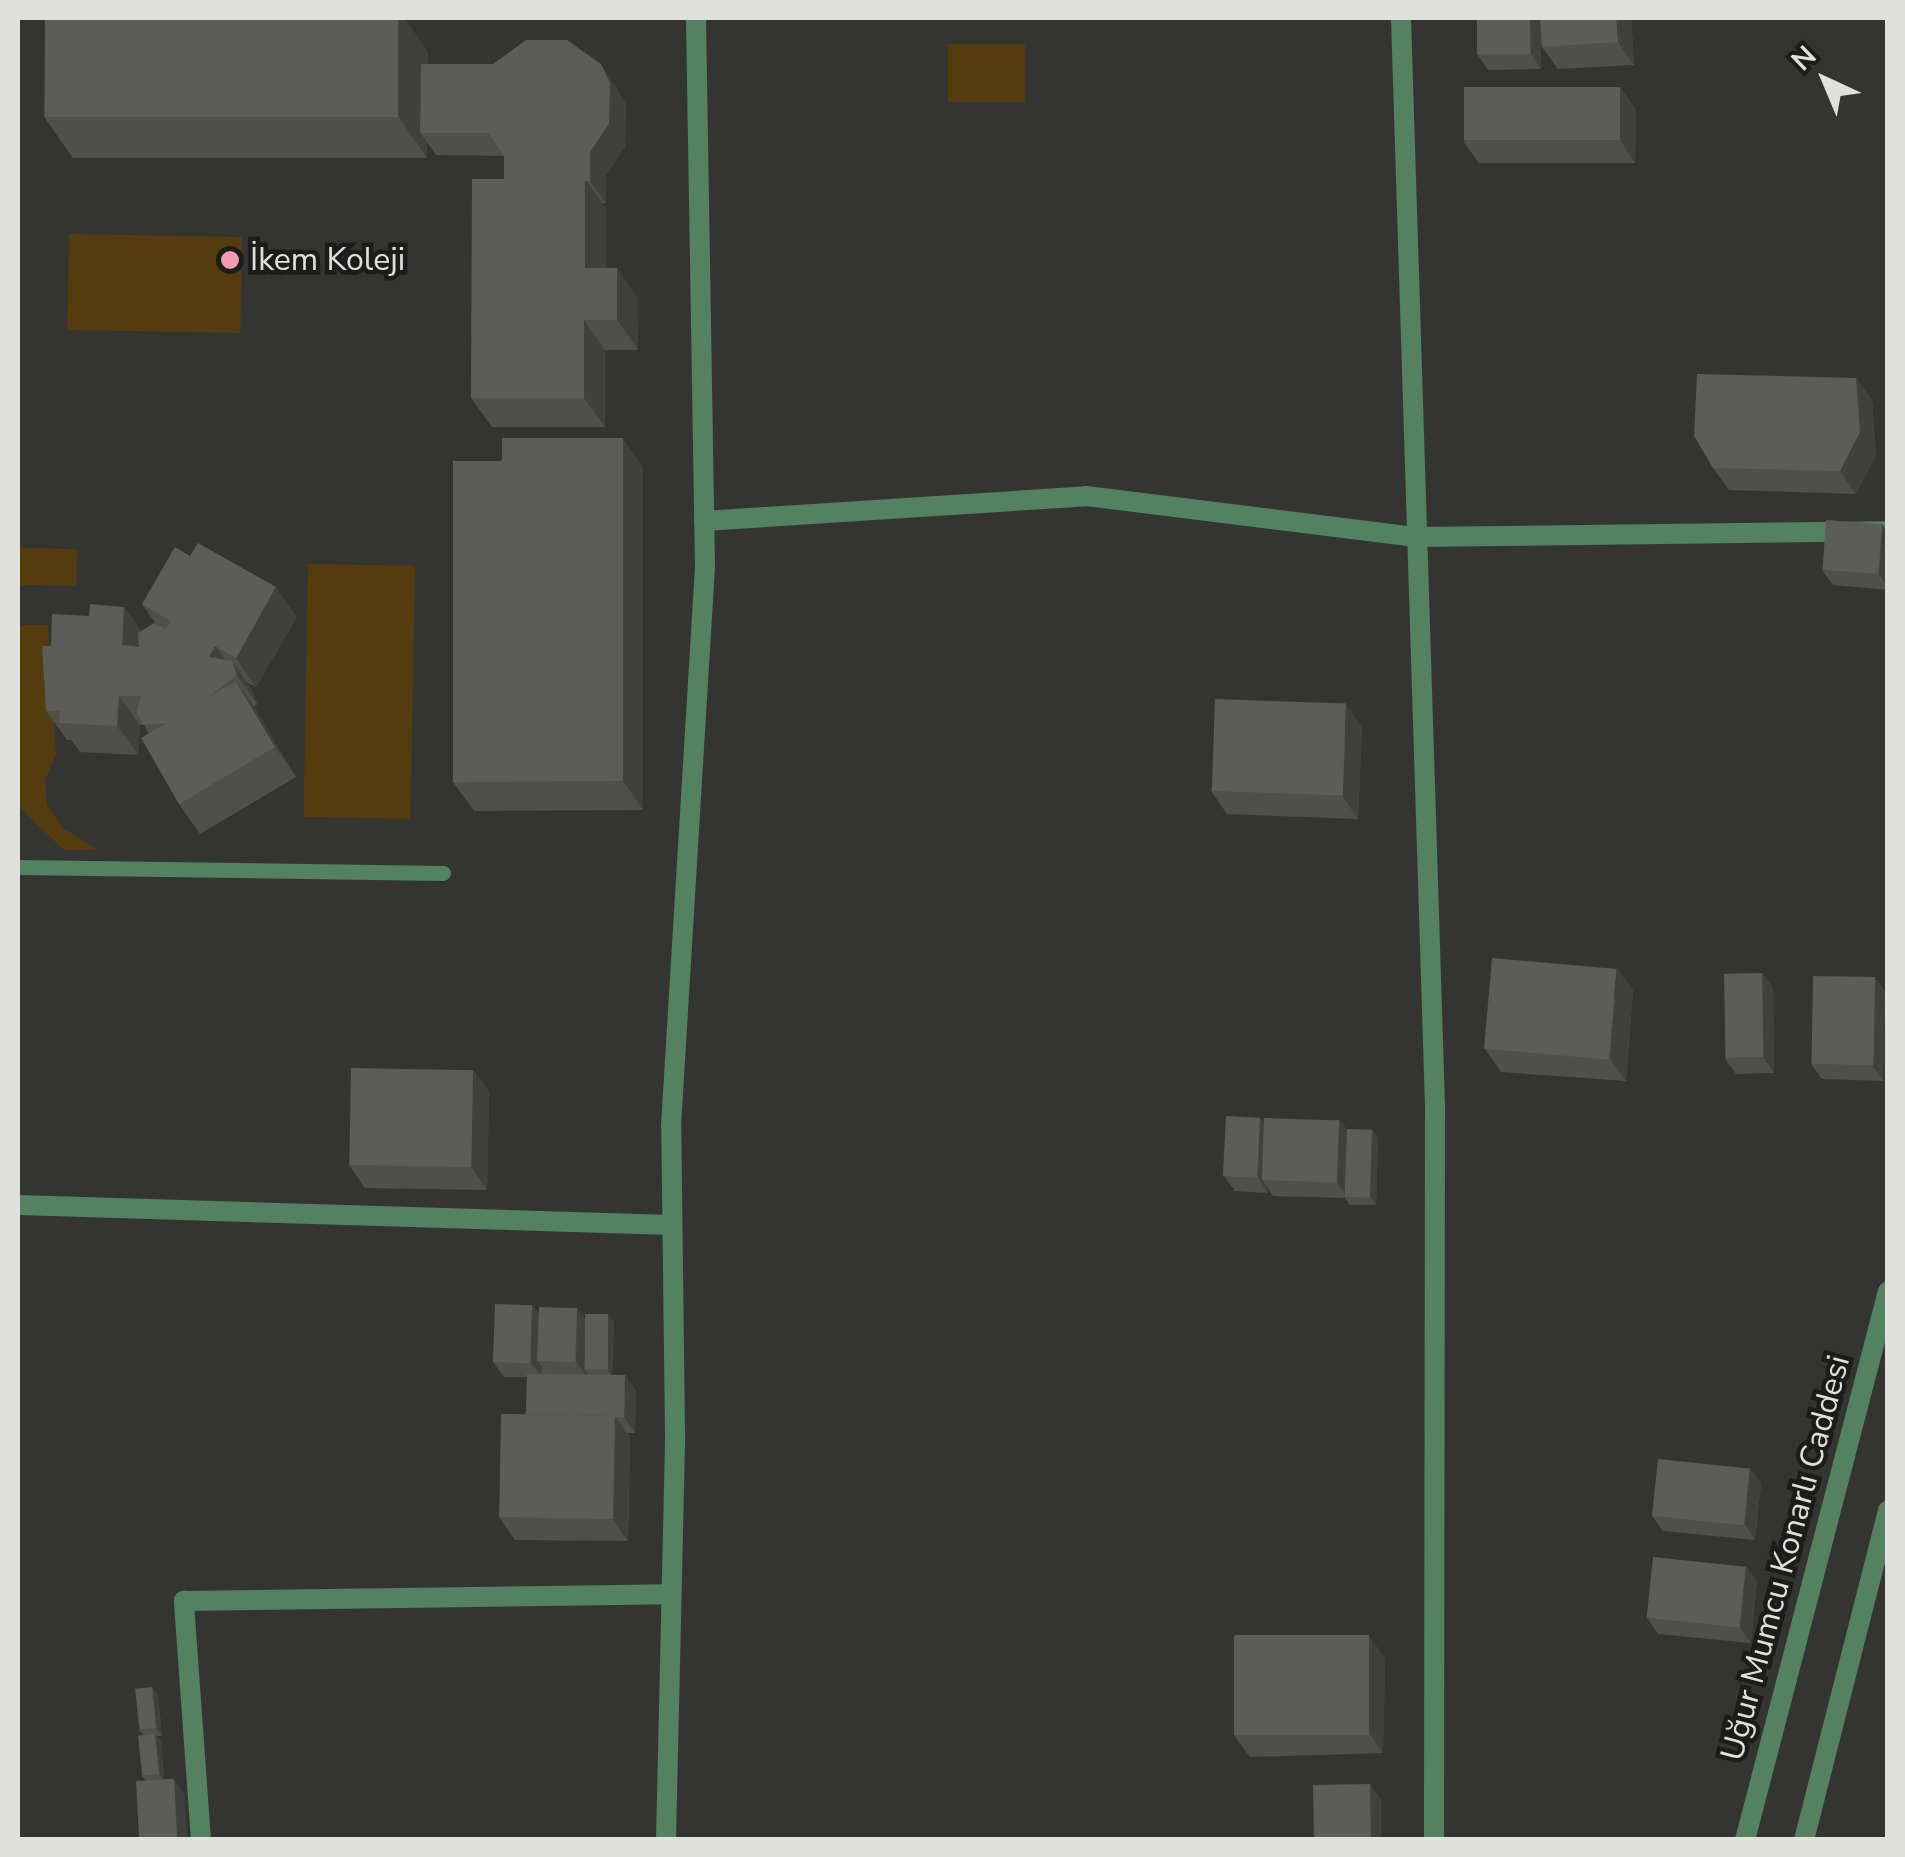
<!DOCTYPE html>
<meta charset="utf-8">
<style>
body{margin:0}
#map{position:relative;width:1905px;height:1857px;overflow:hidden;background:#343532;font-family:"Nunito Sans",sans-serif}
div>[style]{position:absolute}
.green>*{inset:0;background:#543c0f;transform-origin:0 0}
.lane>*{height:15px;margin:-7.5px;padding:0 7.5px;transform-origin:7.5px;border-radius:7.5px;background:#548261}
.street>*{height:20px;margin:-10px;padding:0 10px;transform-origin:10px;border-radius:10px;background:#548261}
.wall>*{inset:0;background:#4f4f4c}
.shaded-wall>*{inset:0;background:#40403e}
.building>*{inset:0;background:#5c5c58;transform-origin:0 0}
.dots>*{width:28px;height:28px;translate:-50% -50%;box-sizing:border-box;border:5px solid #1c1c1b;border-radius:50%}
span{translate:-50% -50%;white-space:nowrap;text-align:center;line-height:1.15;-webkit-text-stroke:9px #1c1c1b;paint-order:stroke}
.poi-label{font-size:32px;color:#e0e1df}
.left{translate:0 -50%;text-align:left}
.street-label{font-size:32px;color:#e0e1df}
.frame{position:absolute;inset:0;border:20px solid #e0e1df;pointer-events:none}
.north{position:absolute;left:1775px;top:30px;width:100px;height:100px;-webkit-text-stroke:8px #1c1c1b;paint-order:stroke;rotate:316deg;font-size:28px;font-weight:700;line-height:40px;text-align:center;color:#e0e1df}
.north::after{content:'';display:block;margin:auto;width:35px;height:45px;background:#e0e1df;clip-path:polygon(50% 0,100% 100%,50% 72%,0 100%)}
</style>
<div id="map">
<div class="green">
<div style="left:1025px;top:44px;width:58px;height:77px;rotate:90deg"></div>
<div style="left:69px;top:234px;width:173px;height:96px;rotate:1deg"></div>
<div style="left:18px;top:548px;width:59px;height:37px;rotate:1deg"></div>
<div style="left:308px;top:564px;width:107px;height:253px;rotate:1deg"></div>
<div style="clip-path:polygon(18px 625px,48px 625px,56px 755px,45px 780px,47px 805px,62px 827px,97px 850px,64px 850px,18px 806px)"></div>
</div>
<div class="lane">
<div style="left:18px;top:867px;width:425px;rotate:0.8deg"></div>
</div>
<div class="street">
<div style="left:1401px;top:18px;width:1088px;rotate:88.21deg"></div>
<div style="left:1435px;top:1105px;width:735px;rotate:90.08deg"></div>
<div style="left:704px;top:521px;width:383px;rotate:-3.7deg"></div>
<div style="left:1086px;top:496px;width:331px;rotate:7.1deg"></div>
<div style="left:1414px;top:537px;width:474px;rotate:-0.7deg"></div>
<div style="left:18px;top:1205px;width:654px;rotate:1.75deg"></div>
<div style="left:201px;top:1840px;width:240px;rotate:-94.1deg"></div>
<div style="left:184px;top:1601px;width:487px;rotate:-0.8deg"></div>
<div style="left:666px;top:1840px;width:407px;rotate:-88.7deg"></div>
<div style="left:675px;top:1433px;width:307px;rotate:-90.7deg"></div>
<div style="left:671px;top:1126px;width:560px;rotate:-86.52deg"></div>
<div style="left:705px;top:567px;width:549px;rotate:-90.94deg"></div>
<div style="left:1745px;top:1840px;width:567px;rotate:-75.4deg"></div>
<div style="left:1804px;top:1840px;width:340px;rotate:-75.7deg"></div>
</div>
<div class="wall">
<div style="clip-path:polygon(45px 18px,404px 18px,428px 52px,427px 64px,616px 87px,626px 105px,625px 147px,606px 175px,606px 203px,602px 203px,606px 208px,606px 268px,617px 268px,637px 298px,638px 350px,605px 350px,605px 427px,492px 427px,471px 398px,504px 179px,504px 156px,436px 155px,427px 142px,427px 158px,73px 158px,44px 117px)"></div>
<div style="clip-path:polygon(1477px 18px,1631px 18px,1634px 65px,1558px 69px,1542px 47px,1541px 27px,1541px 69px,1488px 70px,1477px 54px)"></div>
<div style="clip-path:polygon(1620px 87px,1636px 110px,1635px 163px,1479px 163px,1463px 141px)"></div>
<div style="clip-path:polygon(1856px 378px,1872px 400px,1876px 455px,1856px 494px,1729px 490px,1713px 468px)"></div>
<div style="clip-path:polygon(643px 467px,643px 810px,474px 811px,453px 782px)"></div>
<div style="clip-path:polygon(1888px 532px,1888px 590px,1833px 585px,1822px 570px)"></div>
<div style="clip-path:polygon(142px 604px,297px 617px,256px 687px,246px 682px,252px 690px,257px 704px,254px 707px,296px 777px,200px 834px,179px 804px,149px 734px,144px 725px,140px 725px,138px 755px,80px 752px,71px 740px,67px 740px,46px 711px,51px 646px,89px 616px,124px 607px,141px 631px,156px 624px)"></div>
<div style="clip-path:polygon(1362px 727px,1358px 819px,1227px 814px,1211px 791px)"></div>
<div style="clip-path:polygon(1762px 973px,1773px 988px,1774px 1073px,1736px 1074px,1725px 1059px)"></div>
<div style="clip-path:polygon(1875px 977px,1885px 992px,1883px 1081px,1822px 1079px,1811px 1064px)"></div>
<div style="clip-path:polygon(1633px 990px,1626px 1081px,1501px 1072px,1485px 1049px)"></div>
<div style="clip-path:polygon(473px 1070px,489px 1092px,487px 1190px,365px 1188px,349px 1165px)"></div>
<div style="clip-path:polygon(1260px 1118px,1264px 1123px,1339px 1120px,1347px 1130px,1372px 1130px,1378px 1138px,1376px 1205px,1350px 1205px,1345px 1198px,1273px 1196px,1269px 1190px,1268px 1193px,1235px 1191px,1224px 1176px)"></div>
<div style="clip-path:polygon(532px 1305px,539px 1315px,577px 1308px,585px 1319px,614px 1322px,612px 1375px,625px 1375px,636px 1391px,635px 1433px,627px 1433px,630px 1438px,628px 1541px,515px 1540px,499px 1517px,526px 1414px,527px 1377px,504px 1377px,493px 1362px)"></div>
<div style="clip-path:polygon(1750px 1468px,1761px 1483px,1755px 1540px,1663px 1531px,1652px 1516px)"></div>
<div style="clip-path:polygon(1746px 1566px,1757px 1581px,1751px 1643px,1658px 1634px,1647px 1618px)"></div>
<div style="clip-path:polygon(1385px 1658px,1383px 1753px,1250px 1757px,1234px 1735px)"></div>
<div style="clip-path:polygon(152px 1687px,158px 1695px,162px 1736px,157px 1736px,161px 1741px,164px 1779px,174px 1779px,184px 1794px,187px 1840px,139px 1840px,145px 1780px,142px 1776px,143px 1735px,139px 1730px)"></div>
</div>
<div class="shaded-wall">
<div style="clip-path:polygon(398px 18px,404px 18px,428px 52px,427px 133px,420px 133px,427px 142px,427px 158px,398px 116px)"></div>
<div style="clip-path:polygon(1530px 18px,1541px 18px,1541px 69px,1531px 54px)"></div>
<div style="clip-path:polygon(1616px 18px,1631px 18px,1634px 65px,1618px 42px)"></div>
<div style="clip-path:polygon(601px 64px,616px 87px,626px 105px,625px 147px,606px 175px,606px 203px,590px 181px,590px 152px)"></div>
<div style="clip-path:polygon(1620px 87px,1636px 110px,1635px 163px,1620px 140px)"></div>
<div style="clip-path:polygon(585px 179px,606px 208px,606px 298px,585px 268px)"></div>
<div style="clip-path:polygon(617px 268px,637px 298px,638px 350px,617px 320px)"></div>
<div style="clip-path:polygon(584px 320px,605px 350px,605px 427px,584px 398px)"></div>
<div style="clip-path:polygon(1856px 378px,1872px 400px,1876px 455px,1856px 494px,1840px 471px)"></div>
<div style="clip-path:polygon(623px 438px,643px 467px,643px 810px,623px 781px)"></div>
<div style="clip-path:polygon(1882px 524px,1888px 532px,1888px 587px,1879px 575px)"></div>
<div style="clip-path:polygon(276px 587px,297px 617px,256px 687px,236px 658px)"></div>
<div style="clip-path:polygon(124px 607px,145px 636px,142px 675px,122px 645px)"></div>
<div style="clip-path:polygon(215px 646px,236px 675px,209px 657px)"></div>
<div style="clip-path:polygon(232px 661px,252px 690px,257px 704px,237px 675px)"></div>
<div style="clip-path:polygon(236px 682px,257px 711px,296px 777px,275px 747px)"></div>
<div style="clip-path:polygon(119px 696px,140px 725px,138px 755px,117px 726px)"></div>
<div style="clip-path:polygon(1346px 704px,1362px 727px,1358px 819px,1343px 797px)"></div>
<div style="clip-path:polygon(1617px 968px,1633px 990px,1626px 1081px,1610px 1058px)"></div>
<div style="clip-path:polygon(1762px 973px,1773px 988px,1774px 1073px,1763px 1057px)"></div>
<div style="clip-path:polygon(1875px 977px,1885px 992px,1883px 1081px,1872px 1065px)"></div>
<div style="clip-path:polygon(473px 1070px,489px 1092px,487px 1190px,471px 1167px)"></div>
<div style="clip-path:polygon(1260px 1118px,1271px 1133px,1262px 1180px,1269px 1189px,1268px 1193px,1258px 1177px)"></div>
<div style="clip-path:polygon(1339px 1120px,1350px 1135px,1348px 1198px,1337px 1183px)"></div>
<div style="clip-path:polygon(1372px 1130px,1378px 1138px,1376px 1205px,1370px 1197px)"></div>
<div style="clip-path:polygon(532px 1305px,543px 1320px,538px 1361px,542px 1366px,541px 1377px,531px 1362px)"></div>
<div style="clip-path:polygon(577px 1308px,588px 1323px,584px 1369px,587px 1373px,587px 1377px,576px 1362px)"></div>
<div style="clip-path:polygon(608px 1314px,614px 1322px,612px 1377px,607px 1369px)"></div>
<div style="clip-path:polygon(625px 1375px,636px 1391px,635px 1433px,624px 1417px)"></div>
<div style="clip-path:polygon(615px 1416px,630px 1438px,628px 1541px,612px 1519px)"></div>
<div style="clip-path:polygon(1750px 1468px,1761px 1483px,1755px 1540px,1745px 1524px)"></div>
<div style="clip-path:polygon(1746px 1566px,1757px 1581px,1751px 1643px,1740px 1628px)"></div>
<div style="clip-path:polygon(1369px 1636px,1385px 1658px,1383px 1753px,1367px 1730px)"></div>
<div style="clip-path:polygon(152px 1687px,158px 1695px,162px 1736px,156px 1728px)"></div>
<div style="clip-path:polygon(155px 1734px,161px 1741px,164px 1782px,159px 1774px)"></div>
<div style="clip-path:polygon(174px 1779px,184px 1794px,187px 1840px,177px 1840px)"></div>
<div style="clip-path:polygon(1370px 1784px,1381px 1799px,1381px 1840px,1371px 1840px)"></div>
</div>
<div class="building">
<div style="left:45px;top:18px;width:353px;height:99px"></div>
<div style="left:1477px;top:18px;width:53px;height:36px"></div>
<div style="clip-path:polygon(1540px 18px,1616px 18px,1618px 42px,1542px 47px)"></div>
<div style="clip-path:polygon(526px 40px,567px 40px,601px 64px,610px 83px,609px 124px,590px 152px,590px 181px,585px 181px,585px 179px,504px 179px,504px 155px,488px 133px,420px 133px,421px 64px,493px 64px)"></div>
<div style="left:1620px;top:87px;width:53px;height:156px;rotate:90deg"></div>
<div style="clip-path:polygon(472px 179px,585px 179px,585px 268px,617px 268px,617px 320px,584px 320px,584px 398px,471px 398px)"></div>
<div style="clip-path:polygon(1697px 374px,1856px 378px,1860px 432px,1840px 471px,1713px 468px,1694px 436px)"></div>
<div style="clip-path:polygon(502px 438px,623px 438px,623px 781px,453px 782px,453px 461px,502px 461px)"></div>
<div style="left:1826px;top:520px;width:56px;height:50px;rotate:4deg"></div>
<div style="clip-path:polygon(198px 543px,276px 587px,236px 658px,215px 646px,209px 657px,232px 661px,237px 675px,208px 697px,236px 682px,275px 747px,179px 804px,141px 738px,167px 723px,143px 725px,137px 712px,141px 696px,119px 696px,117px 726px,59px 723px,60px 711px,46px 711px,42px 646px,51px 646px,52px 614px,89px 616px,90px 604px,124px 607px,122px 645px,139px 647px,138px 633px,154px 623px,166px 629px,170px 621px,142px 604px,175px 547px,190px 556px)"></div>
<div style="left:1215px;top:699px;width:131px;height:92px;rotate:2deg"></div>
<div style="left:1492px;top:958px;width:125px;height:91px;rotate:5deg"></div>
<div style="left:1762px;top:973px;width:84px;height:38px;rotate:89deg"></div>
<div style="left:1813px;top:976px;width:62px;height:88px;rotate:1deg"></div>
<div style="left:351px;top:1068px;width:122px;height:97px;rotate:1deg"></div>
<div style="left:1226px;top:1116px;width:34px;height:60px;rotate:3deg"></div>
<div style="left:1264px;top:1118px;width:75px;height:62px;rotate:2deg"></div>
<div style="left:1347px;top:1129px;width:25px;height:68px;rotate:2deg"></div>
<div style="left:495px;top:1304px;width:37px;height:58px;rotate:2deg"></div>
<div style="left:539px;top:1307px;width:38px;height:54px;rotate:2deg"></div>
<div style="left:585px;top:1314px;width:23px;height:55px"></div>
<div style="clip-path:polygon(527px 1374px,625px 1375px,624px 1417px,615px 1417px,615px 1416px,526px 1414px)"></div>
<div style="left:501px;top:1414px;width:114px;height:103px;rotate:1deg"></div>
<div style="left:1658px;top:1459px;width:92px;height:57px;rotate:6deg"></div>
<div style="left:1653px;top:1557px;width:93px;height:61px;rotate:6deg"></div>
<div style="left:1234px;top:1635px;width:135px;height:100px"></div>
<div style="left:152px;top:1687px;width:41px;height:17px;rotate:84deg"></div>
<div style="left:155px;top:1734px;width:40px;height:17px;rotate:84deg"></div>
<div style="left:174px;top:1779px;width:61px;height:38px;rotate:87deg"></div>
<div style="left:1370px;top:1784px;width:56px;height:57px;rotate:89deg"></div>
</div>
<div class="dots">
<div style="left:230px;top:260px;background:#f29aae"></div>
</div>
<div class="poi-label">
<span class="left" style="left:250px;top:260px">İkem Koleji</span>
</div>
<div class="street-label">
<span style="left:1786px;top:1558px;rotate:-75deg">Uğur Mumcu Konarlı Caddesi</span>
</div>
<div class="frame"></div>
<div class="north">N</div>
</div>
